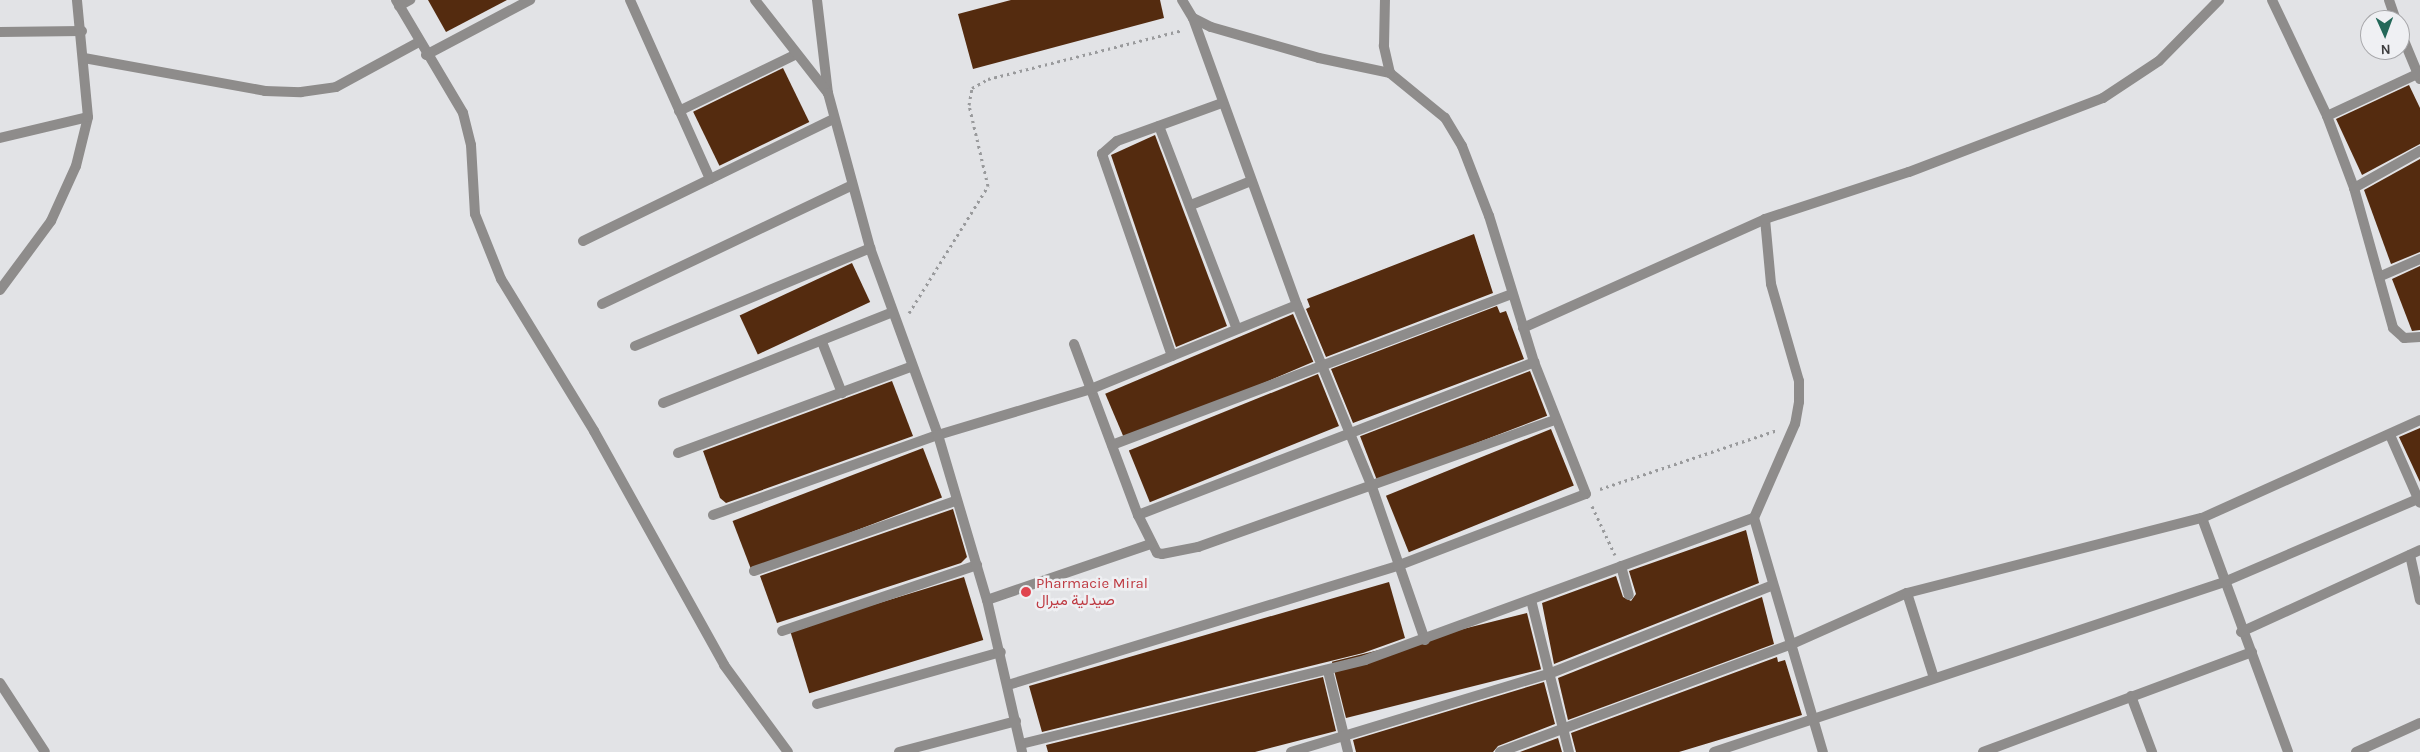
<!DOCTYPE html>
<meta charset="utf-8">
<style>
body{margin:0}
#map{position:relative;width:2420px;height:752px;overflow:hidden;background:#e2e3e6;font-family:Karla,Vazirmatn,sans-serif}
div>[style]{position:absolute}
.building>*{inset:0;background:#542b0f;transform-origin:0 0}
.path>*{height:3px;margin-top:-1.5px;transform-origin:0;background:repeating-linear-gradient(90deg,#999a9c 0 2.5px,transparent 0 6.5px)}
.minor>*{height:10px;margin:-5px;padding:0 5px;transform-origin:5px;border-radius:5px;background:#8e8c8b}
.tertiary>*{height:10px;margin:-5px;padding:0 5px;transform-origin:5px;border-radius:5px;background:#8e8c8b}
.dots>*{width:14px;height:14px;translate:-50% -50%;box-sizing:border-box;border:2px solid #eff0f3;border-radius:50%}
span{translate:-50% -50%;white-space:nowrap;text-align:center;line-height:1.15;-webkit-text-stroke:5px #eff0f3;paint-order:stroke}
.health-label{font-size:15px;color:#be3a42}
.left{translate:0 -50%;text-align:left}
.north{position:absolute;left:2360px;top:10px;width:50px;height:50px;box-sizing:border-box;background:#eff0f3;border:1px solid #a8a8ab;border-radius:50%;rotate:178deg;font-size:14px;font-weight:700;line-height:20px;text-align:center;color:#3d3d3e}
.north::after{content:'';display:block;margin:auto;width:18px;height:22px;background:#246859;clip-path:polygon(50% 0,100% 100%,50% 72%,0 100%)}
</style>
<div id="map">
<div class="building">
<div style="clip-path:polygon(428px 0,507px 0,446px 32px)"></div>
<div style="clip-path:polygon(1011px 0,1160px 0,1164px 18px,973px 69px,958px 14px)"></div>
<div style="left:783px;top:68px;width:60px;height:100px;rotate:64deg"></div>
<div style="clip-path:polygon(2409px 85px,2420px 108px,2420px 144px,2362px 175px,2336px 119px)"></div>
<div style="clip-path:polygon(1155px 135px,1227px 326px,1176px 347px,1111px 155px)"></div>
<div style="clip-path:polygon(2420px 159px,2420px 252px,2391px 264px,2364px 190px)"></div>
<div style="clip-path:polygon(1474px 234px,1493px 293px,1326px 357px,1306px 309px,1310px 307px,1307px 299px)"></div>
<div style="left:852px;top:263px;width:43px;height:124px;rotate:65deg"></div>
<div style="clip-path:polygon(2420px 266px,2420px 330px,2412px 331px,2392px 279px)"></div>
<div style="clip-path:polygon(1497px 306px,1500px 313px,1506px 311px,1524px 359px,1353px 423px,1331px 369px)"></div>
<div style="left:1293px;top:314px;width:52px;height:204px;rotate:67deg"></div>
<div style="left:1530px;top:371px;width:48px;height:182px;rotate:69deg"></div>
<div style="left:1318px;top:374px;width:56px;height:204px;rotate:68deg"></div>
<div style="clip-path:polygon(892px 381px,913px 436px,726px 503px,720px 498px,703px 451px)"></div>
<div style="clip-path:polygon(2420px 428px,2420px 482px,2399px 437px)"></div>
<div style="left:1551px;top:429px;width:61px;height:178px;rotate:68deg"></div>
<div style="left:923px;top:448px;width:53px;height:204px;rotate:69deg"></div>
<div style="clip-path:polygon(953px 509px,967px 557px,961px 563px,777px 623px,760px 576px)"></div>
<div style="clip-path:polygon(1746px 530px,1759px 583px,1554px 664px,1542px 603px,1616px 576px,1623px 597px,1631px 601px,1636px 594px,1629px 571px)"></div>
<div style="left:964px;top:577px;width:66px;height:182px;rotate:73deg"></div>
<div style="clip-path:polygon(1389px 582px,1405px 638px,1363px 653px,1042px 732px,1029px 686px)"></div>
<div style="clip-path:polygon(1762px 597px,1774px 644px,1568px 720px,1558px 678px)"></div>
<div style="left:1527px;top:613px;width:58px;height:201px;rotate:76deg"></div>
<div style="clip-path:polygon(1777px 657px,1778px 662px,1785px 660px,1802px 715px,1679px 752px,1576px 752px,1571px 733px)"></div>
<div style="clip-path:polygon(1323px 677px,1336px 731px,1255px 752px,1048px 752px,1046px 745px)"></div>
<div style="clip-path:polygon(1544px 682px,1555px 724px,1498px 746px,1493px 752px,1356px 752px,1353px 740px)"></div>
<div style="clip-path:polygon(1558px 738px,1562px 752px,1520px 752px)"></div>
</div>
<div class="path">
<div style="left:909px;top:313px;width:150px;rotate:-58.1deg"></div>
<div style="left:988px;top:186px;width:83px;rotate:-103.2deg"></div>
<div style="left:969px;top:105px;width:17px;rotate:-80deg"></div>
<div style="left:972px;top:88px;width:18px;rotate:-29deg"></div>
<div style="left:988px;top:79px;width:201px;rotate:-14.1deg"></div>
<div style="left:1600px;top:489px;width:187px;rotate:-18.4deg"></div>
<div style="left:1592px;top:506px;width:54px;rotate:64.9deg"></div>
</div>
<div class="minor">
<div style="left:396px;top:0;width:131px;rotate:59.3deg"></div>
<div style="left:463px;top:113px;width:33px;rotate:76deg"></div>
<div style="left:471px;top:145px;width:69px;rotate:86.7deg"></div>
<div style="left:475px;top:214px;width:70px;rotate:68.2deg"></div>
<div style="left:501px;top:279px;width:178px;rotate:58.5deg"></div>
<div style="left:594px;top:431px;width:268px;rotate:60.9deg"></div>
<div style="left:724px;top:665px;width:108px;rotate:53.7deg"></div>
<div style="left:630px;top:0;width:196px;rotate:65.9deg"></div>
<div style="left:817px;top:0;width:94px;rotate:83.3deg"></div>
<div style="left:1182px;top:0;width:21px;rotate:59deg"></div>
<div style="left:1193px;top:18px;width:20px;rotate:27deg"></div>
<div style="left:1211px;top:27px;width:112px;rotate:16deg"></div>
<div style="left:1319px;top:58px;width:73px;rotate:11.9deg"></div>
<div style="left:2272px;top:0;width:128px;rotate:64.6deg"></div>
<div style="left:2327px;top:116px;width:77px;rotate:69.4deg"></div>
<div style="left:2354px;top:188px;width:145px;rotate:74.4deg"></div>
<div style="left:2393px;top:328px;width:15px;rotate:42deg"></div>
<div style="left:2404px;top:338px;width:16px;rotate:-4deg"></div>
<div style="left:2389px;top:0;width:21px;rotate:71deg"></div>
<div style="left:399px;top:6px;width:13px;rotate:-29deg"></div>
<div style="left:1193px;top:18px;width:305px;rotate:70.1deg"></div>
<div style="left:1297px;top:305px;width:197px;rotate:67.6deg"></div>
<div style="left:1372px;top:487px;width:162px;rotate:70.9deg"></div>
<div style="left:2400px;top:31px;width:52px;rotate:67.4deg"></div>
<div style="left:0;top:32px;width:82px;rotate:-0.7deg"></div>
<div style="left:426px;top:55px;width:118px;rotate:-27.9deg"></div>
<div style="left:84px;top:58px;width:184px;rotate:10.3deg"></div>
<div style="left:265px;top:91px;width:36px;rotate:2deg"></div>
<div style="left:301px;top:92px;width:35px;rotate:-8deg"></div>
<div style="left:336px;top:87px;width:94px;rotate:-28.5deg"></div>
<div style="left:679px;top:111px;width:129px;rotate:-25.8deg"></div>
<div style="left:2327px;top:116px;width:99px;rotate:-25deg"></div>
<div style="left:1159px;top:126px;width:217px;rotate:69deg"></div>
<div style="left:0;top:138px;width:90px;rotate:-13.4deg"></div>
<div style="left:2354px;top:188px;width:76px;rotate:-29.3deg"></div>
<div style="left:1191px;top:205px;width:65px;rotate:-21.8deg"></div>
<div style="left:1765px;top:219px;width:65px;rotate:84.7deg"></div>
<div style="left:1771px;top:284px;width:101px;rotate:73.9deg"></div>
<div style="left:1799px;top:381px;width:21px;rotate:90deg"></div>
<div style="left:1799px;top:402px;width:22px;rotate:100deg"></div>
<div style="left:1795px;top:424px;width:103px;rotate:113.6deg"></div>
<div style="left:1754px;top:518px;width:244px;rotate:73.6deg"></div>
<div style="left:583px;top:241px;width:278px;rotate:-26deg"></div>
<div style="left:2381px;top:276px;width:43px;rotate:-23.6deg"></div>
<div style="left:0;top:290px;width:86px;rotate:-53.5deg"></div>
<div style="left:51px;top:221px;width:60px;rotate:-65.6deg"></div>
<div style="left:76px;top:166px;width:50px;rotate:-76.2deg"></div>
<div style="left:88px;top:117px;width:118px;rotate:-95.4deg"></div>
<div style="left:602px;top:304px;width:276px;rotate:-25.4deg"></div>
<div style="left:1523px;top:328px;width:265px;rotate:-24.2deg"></div>
<div style="left:1765px;top:219px;width:151px;rotate:-18.1deg"></div>
<div style="left:1909px;top:172px;width:208px;rotate:-20.9deg"></div>
<div style="left:2103px;top:98px;width:67px;rotate:-33.5deg"></div>
<div style="left:2159px;top:61px;width:86px;rotate:-45.5deg"></div>
<div style="left:822px;top:342px;width:55px;rotate:68.6deg"></div>
<div style="left:1074px;top:344px;width:183px;rotate:69.5deg"></div>
<div style="left:1138px;top:515px;width:42px;rotate:63.4deg"></div>
<div style="left:1157px;top:553px;width:5px;rotate:11deg"></div>
<div style="left:1162px;top:554px;width:37px;rotate:-11deg"></div>
<div style="left:1198px;top:547px;width:379px;rotate:-19.6deg"></div>
<div style="left:635px;top:346px;width:255px;rotate:-22.6deg"></div>
<div style="left:1172px;top:356px;width:214px;rotate:-109.1deg"></div>
<div style="left:1102px;top:154px;width:20px;rotate:-41deg"></div>
<div style="left:1117px;top:141px;width:112px;rotate:-19.9deg"></div>
<div style="left:663px;top:403px;width:247px;rotate:-21.6deg"></div>
<div style="left:2390px;top:435px;width:74px;rotate:66.2deg"></div>
<div style="left:1112px;top:445px;width:427px;rotate:-20.7deg"></div>
<div style="left:678px;top:453px;width:247px;rotate:-20.3deg"></div>
<div style="left:713px;top:515px;width:239px;rotate:-19.6deg"></div>
<div style="left:938px;top:435px;width:160px;rotate:-16.7deg"></div>
<div style="left:1091px;top:389px;width:222px;rotate:-22.2deg"></div>
<div style="left:1138px;top:515px;width:425px;rotate:-21.1deg"></div>
<div style="left:2202px;top:518px;width:249px;rotate:69.8deg"></div>
<div style="left:2410px;top:555px;width:46px;rotate:77.5deg"></div>
<div style="left:1621px;top:566px;width:30px;rotate:75deg"></div>
<div style="left:754px;top:571px;width:213px;rotate:-19.2deg"></div>
<div style="left:1907px;top:593px;width:89px;rotate:72.4deg"></div>
<div style="left:987px;top:600px;width:173px;rotate:-18.9deg"></div>
<div style="left:1531px;top:600px;width:157px;rotate:76deg"></div>
<div style="left:782px;top:631px;width:206px;rotate:-18.7deg"></div>
<div style="left:2241px;top:632px;width:197px;rotate:-24.6deg"></div>
<div style="left:1328px;top:671px;width:83px;rotate:76.1deg"></div>
<div style="left:0;top:683px;width:82px;rotate:56.9deg"></div>
<div style="left:1008px;top:685px;width:407px;rotate:-17deg"></div>
<div style="left:1397px;top:566px;width:202px;rotate:-20.9deg"></div>
<div style="left:1586px;top:494px;width:142px;rotate:-111.5deg"></div>
<div style="left:1534px;top:362px;width:153px;rotate:-107.1deg"></div>
<div style="left:1489px;top:216px;width:75px;rotate:-111.1deg"></div>
<div style="left:1462px;top:146px;width:33px;rotate:-121deg"></div>
<div style="left:1445px;top:118px;width:71px;rotate:-140.7deg"></div>
<div style="left:1390px;top:73px;width:28px;rotate:-103deg"></div>
<div style="left:1384px;top:46px;width:46px;rotate:-88.8deg"></div>
<div style="left:2131px;top:696px;width:60px;rotate:69.4deg"></div>
<div style="left:817px;top:704px;width:191px;rotate:-15.8deg"></div>
<div style="left:1021px;top:744px;width:354px;rotate:-13.7deg"></div>
<div style="left:1365px;top:660px;width:414px;rotate:-20.1deg"></div>
<div style="left:899px;top:752px;width:121px;rotate:-14.8deg"></div>
<div style="left:1291px;top:752px;width:272px;rotate:-16.9deg"></div>
<div style="left:1551px;top:673px;width:239px;rotate:-21.6deg"></div>
<div style="left:1500px;top:752px;width:309px;rotate:-20.3deg"></div>
<div style="left:1790px;top:645px;width:128px;rotate:-24deg"></div>
<div style="left:1907px;top:593px;width:304px;rotate:-14.3deg"></div>
<div style="left:2202px;top:518px;width:239px;rotate:-24.2deg"></div>
<div style="left:1714px;top:752px;width:538px;rotate:-18.43deg"></div>
<div style="left:2224px;top:582px;width:213px;rotate:-23.2deg"></div>
<div style="left:1983px;top:752px;width:287px;rotate:-20.4deg"></div>
<div style="left:2356px;top:752px;width:70px;rotate:-24.4deg"></div>
</div>
<div class="tertiary">
<div style="left:755px;top:0;width:118px;rotate:51.9deg"></div>
<div style="left:828px;top:93px;width:161px;rotate:74.8deg"></div>
<div style="left:870px;top:248px;width:199px;rotate:70deg"></div>
<div style="left:938px;top:435px;width:172px;rotate:73.5deg"></div>
<div style="left:987px;top:600px;width:156px;rotate:77deg"></div>
</div>
<div class="dots">
<div style="left:1026px;top:592px;background:#e0444e"></div>
</div>
<div class="health-label">
<span class="left" style="left:1036px;top:592px">Pharmacie Miral<br>صيدلية ميرال</span>
</div>
<div class="north">N</div>
</div>
